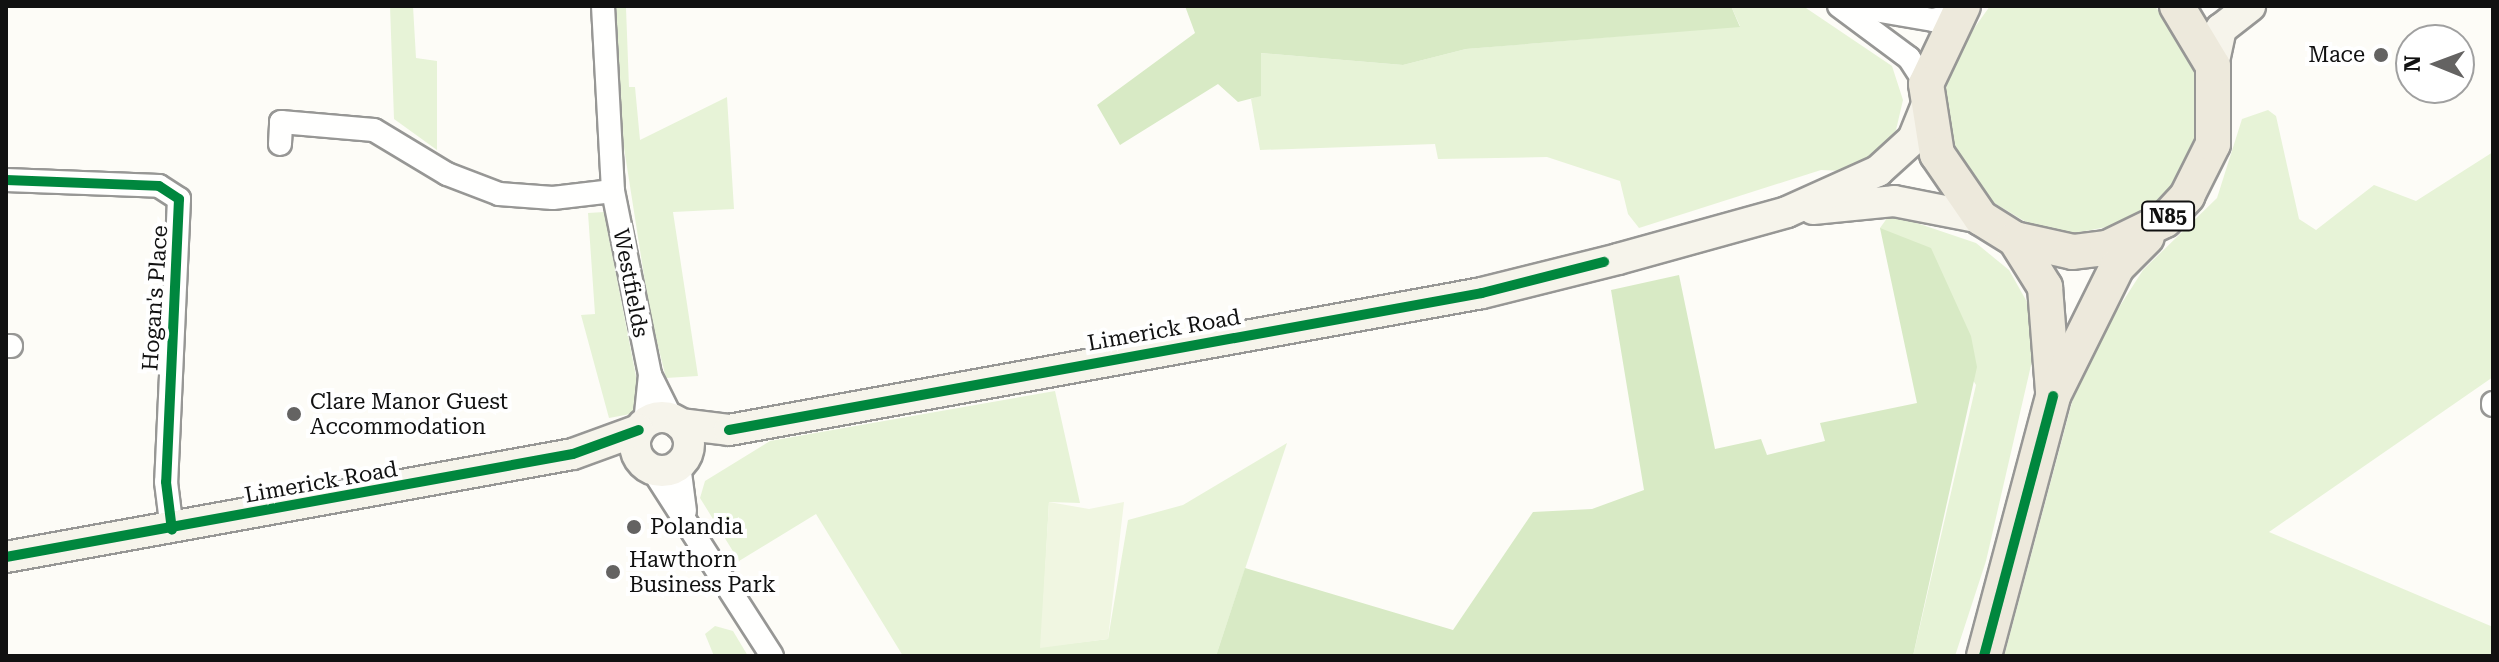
<!DOCTYPE html>
<style>
body{margin:0}
#map{position:relative;width:2499px;height:662px;overflow:hidden;background:#fdfcf7;font-family:"Roboto Serif",serif}
div>[style]{position:absolute}
.green>*{inset:0;background:#e7f3d7}
.forest>*{inset:0;background:#d8eac5}
.pitch>*{inset:0;background:#f0f6e1}
.roads{filter:drop-shadow(2px 0 #979795) drop-shadow(-2px 0 #979795) drop-shadow(0 2px #979795) drop-shadow(0 -2px #979795)}
.minor>*{height:22px;margin:-11px;padding:0 11px;transform-origin:11px;border-radius:11px;background:#fffffe}
.secondary>*{height:30px;margin:-15px;padding:0 15px;transform-origin:15px;border-radius:15px;background:#f6f4eb}
.secondary>.ring{margin:-15px;padding:0;box-sizing:content-box;background:none;border:30px solid #f6f4eb;border-radius:50%}
.primary>*{height:34px;margin:-17px;padding:0 17px;transform-origin:17px;border-radius:17px;background:#ede9dc}
.cycleway>*{height:10px;margin:-5px;padding:0 5px;transform-origin:5px;border-radius:5px;background:#00873e}
.dots>*{width:22px;height:22px;translate:-50% -50%;box-sizing:border-box;border:4px solid #fff;border-radius:50%}
span{translate:-50% -50%;white-space:nowrap;text-align:center;line-height:1.15;-webkit-text-stroke:8px #fff;paint-order:stroke}
.shield-label span{padding:2px 6px;background:#fff;border:2px solid;border-radius:6px;-webkit-text-stroke-width:0}
.shield-label{font-size:20px;color:#111;font-weight:700}
.poi-label{font-size:22px;color:#111}
.right{translate:-100% -50%;text-align:right}
.left{translate:0 -50%;text-align:left}
.street-label{font-size:22px;color:#111}
.frame{position:absolute;inset:0;border:8px solid #111;pointer-events:none}
.north{position:absolute;left:2395px;top:24px;width:80px;height:80px;box-sizing:border-box;background:#fff;border:2px solid #a0a0a0;border-radius:50%;rotate:271deg;font-size:22px;font-weight:700;line-height:32px;text-align:center;color:#111}
.north::after{content:'';display:block;margin:auto;width:28px;height:36px;background:#646362;clip-path:polygon(50% 0,100% 100%,50% 72%,0 100%)}
</style>
<div id="map">
<div class="green">
<div style="clip-path:polygon(390px 6px,413px 6px,416px 58px,437px 61px,437px 150px,394px 119px)"></div>
<div style="clip-path:polygon(616px 6px,626px 8px,629px 87px,635px 87px,640px 140px,727px 97px,734px 209px,673px 212px,698px 376px,666px 378px,650px 314px,622px 135px)"></div>
<div style="clip-path:polygon(1731px 6px,1803px 6px,1892px 66px,1903px 100px,1896px 130px,1877px 153px,1843px 171px,1821px 170px,1639px 228px,1628px 214px,1620px 181px,1547px 157px,1438px 159px,1435px 144px,1260px 150px,1251px 99px,1261px 95px,1260px 53px,1403px 65px,1466px 49px,1740px 26px)"></div>
<div style="clip-path:polygon(1990px 6px,2153px 6px,2168px 17px,2196px 63px,2201px 114px,2188px 168px,2156px 202px,2117px 225px,2075px 233px,2036px 228px,1979px 194px,1954px 157px,1943px 104px,1952px 59px)"></div>
<div style="clip-path:polygon(2268px 110px,2276px 116px,2299px 219px,2316px 230px,2374px 185px,2416px 201px,2493px 152px,2493px 377px,2269px 532px,2493px 627px,2493px 656px,2004px 656px,2082px 365px,2143px 270px,2217px 198px,2242px 119px)"></div>
<div style="clip-path:polygon(604px 212px,640px 397px,636px 413px,609px 418px,581px 315px,595px 314px,588px 213px)"></div>
<div style="clip-path:polygon(1890px 214px,1976px 243px,2009px 270px,2031px 309px,2032px 361px,1986px 561px,1955px 656px,1913px 656px,1976px 385px,1880px 228px)"></div>
<div style="clip-path:polygon(1055px 391px,1080px 503px,1049px 502px,1041px 647px,1108px 639px,1128px 520px,1183px 505px,1287px 443px,1216px 656px,903px 656px,816px 514px,739px 561px,700px 498px,705px 481px,770px 441px)"></div>
<div style="clip-path:polygon(715px 626px,733px 631px,748px 656px,714px 656px,705px 634px)"></div>
</div>
<div class="forest">
<div style="clip-path:polygon(1185px 6px,1731px 6px,1740px 27px,1466px 49px,1403px 65px,1261px 53px,1261px 96px,1238px 102px,1218px 84px,1120px 145px,1097px 105px,1195px 33px)"></div>
<div style="clip-path:polygon(1880px 228px,1931px 248px,1971px 336px,1977px 367px,1913px 656px,1216px 656px,1245px 568px,1453px 630px,1533px 512px,1592px 509px,1644px 490px,1611px 290px,1679px 275px,1715px 449px,1761px 439px,1767px 455px,1825px 441px,1820px 423px,1917px 403px)"></div>
</div>
<div class="pitch">
<div style="clip-path:polygon(1049px 502px,1089px 509px,1124px 502px,1108px 639px,1040px 648px)"></div>
</div>
<div class="roads">
<div class="minor">
<div style="left:603px;top:6px;width:185px;rotate:86.9deg"></div>
<div style="left:613px;top:191px;width:188px;rotate:78.6deg"></div>
<div style="left:650px;top:375px;width:48px;rotate:95.9deg"></div>
<div style="left:1839px;top:6px;width:87px;rotate:36.6deg"></div>
<div style="left:1909px;top:58px;width:31px;rotate:57deg"></div>
<div style="left:1851px;top:6px;width:83px;rotate:9.7deg"></div>
<div style="left:1933px;top:20px;width:23px;rotate:-13deg"></div>
<div style="left:280px;top:144px;width:22px;rotate:-87deg"></div>
<div style="left:281px;top:122px;width:93px;rotate:4.9deg"></div>
<div style="left:374px;top:130px;width:85px;rotate:31.1deg"></div>
<div style="left:447px;top:174px;width:56px;rotate:21deg"></div>
<div style="left:499px;top:194px;width:54px;rotate:4.2deg"></div>
<div style="left:553px;top:198px;width:60px;rotate:-6.7deg"></div>
<div style="left:6px;top:180px;width:153px;rotate:2.2deg"></div>
<div style="left:159px;top:186px;width:24px;rotate:33deg"></div>
<div style="left:179px;top:199px;width:283px;rotate:92.6deg"></div>
<div style="left:166px;top:482px;width:48px;rotate:82.9deg"></div>
<div style="left:6px;top:346px;width:5px"></div>
<div style="left:650px;top:375px;width:49px;rotate:63.4deg"></div>
<div style="left:2493px;top:403px;width:2px;rotate:90deg"></div>
<div style="left:679px;top:465px;width:46px;rotate:82.6deg"></div>
<div style="left:652px;top:469px;width:222px;rotate:57.3deg"></div>
</div>
<div class="secondary">
<div style="left:2213px;top:66px;width:38px;rotate:-78deg"></div>
<div style="left:2221px;top:29px;width:37px;rotate:-38deg"></div>
<div style="left:1813px;top:209px;width:81px;rotate:-5.6deg"></div>
<div style="left:1894px;top:201px;width:89px;rotate:11.1deg"></div>
<div class="ring" style="left:635px;top:417px;width:24px;height:24px"></div>
<div style="left:680px;top:424px;width:49px;rotate:7deg"></div>
<div style="left:729px;top:430px;width:765px;rotate:-10.31deg"></div>
<div style="left:1482px;top:293px;width:140px;rotate:-14deg"></div>
<div style="left:1618px;top:259px;width:175px;rotate:-15.5deg"></div>
<div style="left:1787px;top:212px;width:100px;rotate:-24.3deg"></div>
<div style="left:1878px;top:171px;width:47px;rotate:-42.4deg"></div>
<div style="left:1913px;top:139px;width:35px;rotate:-68deg"></div>
<div style="left:6px;top:557px;width:576px;rotate:-10.3deg"></div>
<div style="left:573px;top:454px;width:70px;rotate:-20deg"></div>
</div>
<div class="primary">
<div style="left:1963px;top:6px;width:86px;rotate:115.4deg"></div>
<div style="left:1926px;top:84px;width:71px;rotate:81.1deg"></div>
<div style="left:1937px;top:154px;width:78px;rotate:55.5deg"></div>
<div style="left:1981px;top:218px;width:40px;rotate:32deg"></div>
<div style="left:2015px;top:239px;width:59px;rotate:12.6deg"></div>
<div style="left:2073px;top:252px;width:34px;rotate:-7deg"></div>
<div style="left:2107px;top:248px;width:64px;rotate:-25.8deg"></div>
<div style="left:2165px;top:220px;width:33px;rotate:-47deg"></div>
<div style="left:2187px;top:196px;width:58px;rotate:-63.4deg"></div>
<div style="left:2213px;top:144px;width:78px;rotate:-90deg"></div>
<div style="left:2213px;top:66px;width:70px;rotate:-121deg"></div>
<div style="left:2015px;top:239px;width:57px;rotate:58deg"></div>
<div style="left:2045px;top:287px;width:104px;rotate:85.6deg"></div>
<div style="left:1984px;top:656px;width:269px;rotate:-75.1deg"></div>
<div style="left:2053px;top:396px;width:144px;rotate:-63.6deg"></div>
<div style="left:2117px;top:267px;width:42px;rotate:-45deg"></div>
</div>
</div>
<div class="cycleway">
<div style="left:6px;top:180px;width:153px;rotate:2.2deg"></div>
<div style="left:159px;top:186px;width:24px;rotate:33deg"></div>
<div style="left:179px;top:199px;width:283px;rotate:92.6deg"></div>
<div style="left:166px;top:482px;width:48px;rotate:82.9deg"></div>
<div style="left:729px;top:430px;width:765px;rotate:-10.31deg"></div>
<div style="left:1482px;top:293px;width:126px;rotate:-14.3deg"></div>
<div style="left:6px;top:557px;width:576px;rotate:-10.3deg"></div>
<div style="left:573px;top:454px;width:70px;rotate:-20deg"></div>
<div style="left:1984px;top:656px;width:269px;rotate:-75.1deg"></div>
</div>
<div class="dots">
<div style="left:2381px;top:55px;background:#646362"></div>
<div style="left:294px;top:414px;background:#646362"></div>
<div style="left:634px;top:527px;background:#646362"></div>
<div style="left:613px;top:572px;background:#646362"></div>
</div>
<div class="shield-label">
<span style="left:2168px;top:216px">N85</span>
</div>
<div class="poi-label">
<span class="right" style="left:2365px;top:55px">Mace</span>
<span class="left" style="left:310px;top:414px">Clare Manor Guest<br>Accommodation</span>
<span class="left" style="left:650px;top:527px">Polandia</span>
<span class="left" style="left:629px;top:572px">Hawthorn<br>Business Park</span>
</div>
<div class="street-label">
<span style="left:631px;top:283px;rotate:79deg">Westfields</span>
<span style="left:155px;top:298px;rotate:-86deg">Hogan's Place</span>
<span style="left:1164px;top:330px;rotate:-10deg">Limerick Road</span>
<span style="left:321px;top:482px;rotate:-10deg">Limerick Road</span>
</div>
<div class="frame"></div>
<div class="north">N</div>
</div>
